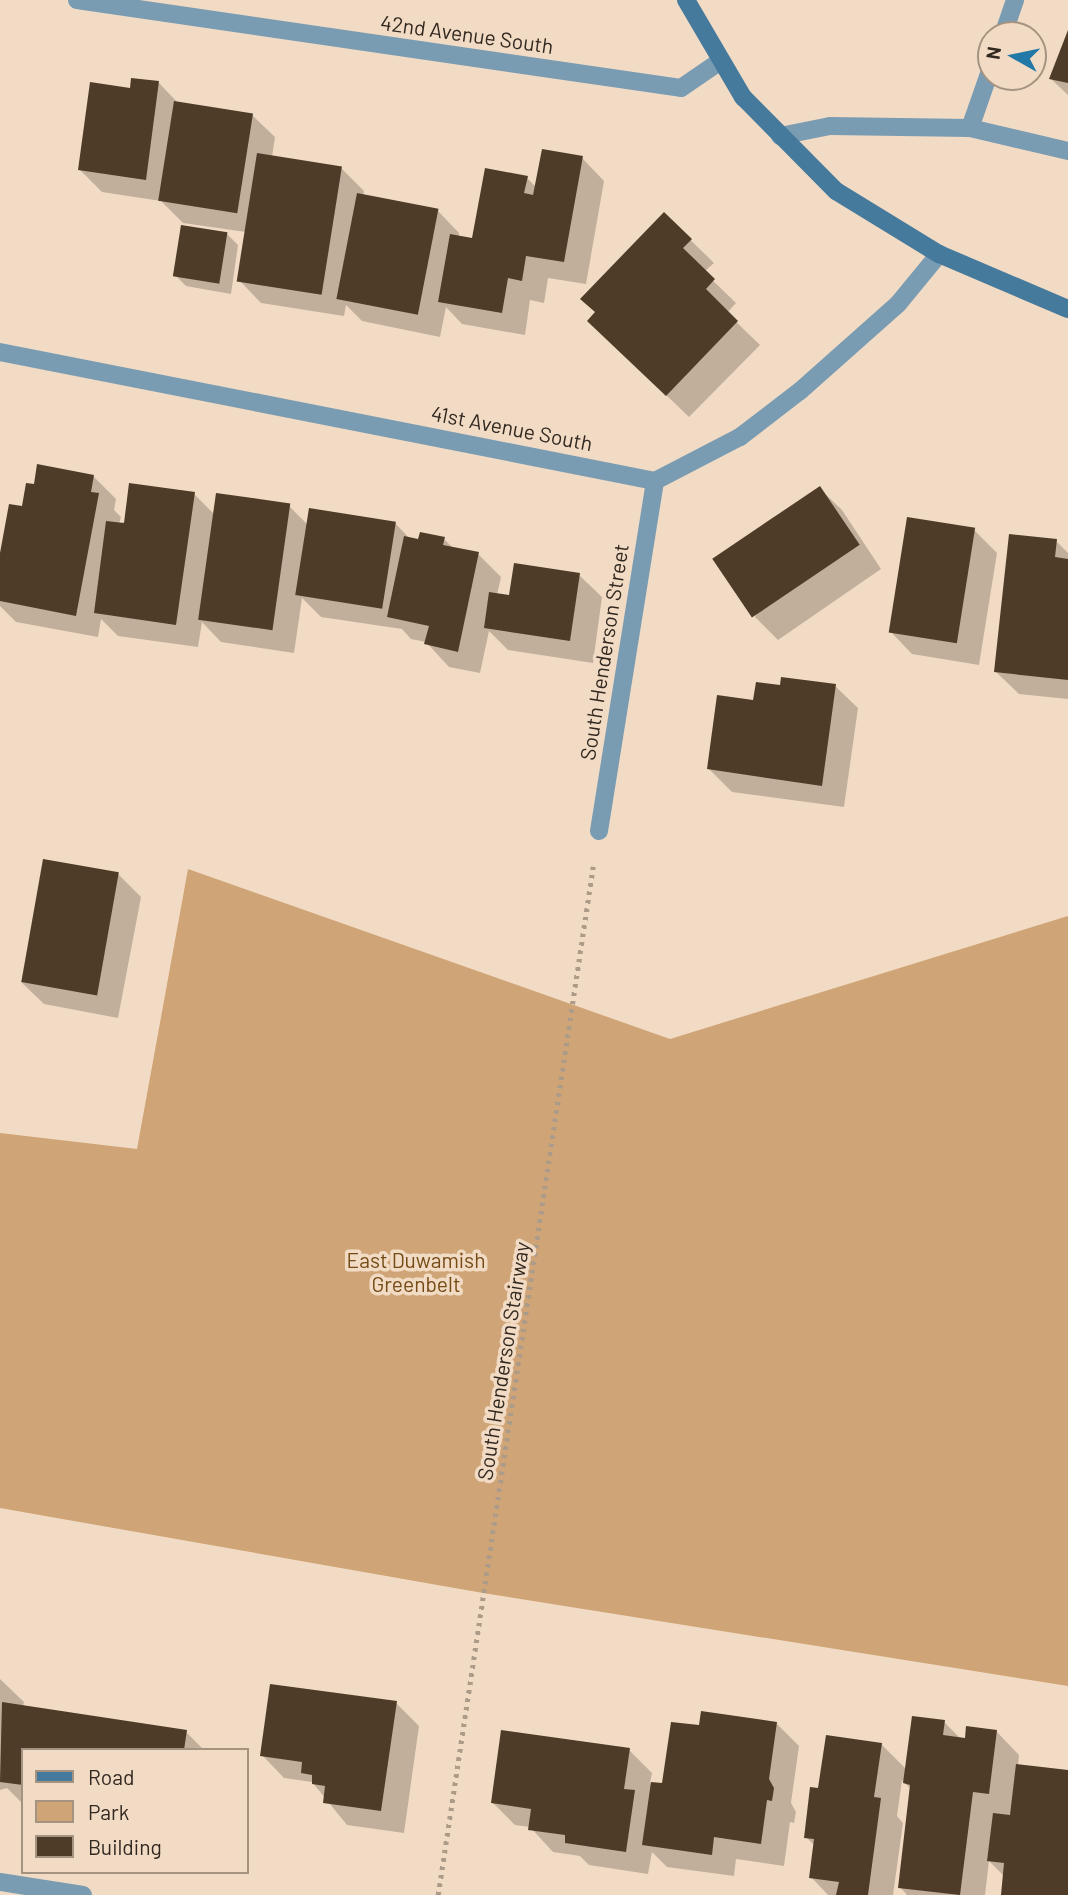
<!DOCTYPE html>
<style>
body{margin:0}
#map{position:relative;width:1068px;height:1895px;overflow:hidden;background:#f2dbc4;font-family:Barlow,sans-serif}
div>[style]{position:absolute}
.green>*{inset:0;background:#cfa476}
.shadow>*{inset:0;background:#0003}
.building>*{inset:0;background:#4e3c29;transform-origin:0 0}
.path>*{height:4.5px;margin-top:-2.25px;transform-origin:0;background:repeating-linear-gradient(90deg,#ad9b89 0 3.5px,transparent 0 8.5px)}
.service>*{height:18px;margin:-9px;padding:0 9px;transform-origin:9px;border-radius:9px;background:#7a9cb3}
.minor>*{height:18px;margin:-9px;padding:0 9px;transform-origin:9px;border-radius:9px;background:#7a9cb3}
.secondary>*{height:18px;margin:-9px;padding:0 9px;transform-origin:9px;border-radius:9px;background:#457a9d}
span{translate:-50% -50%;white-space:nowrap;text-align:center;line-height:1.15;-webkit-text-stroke:7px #f2dbc4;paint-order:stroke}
.street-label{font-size:21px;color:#312820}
.park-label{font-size:21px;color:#754b16}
.legend{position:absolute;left:21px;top:1748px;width:228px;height:126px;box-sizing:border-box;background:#f2dbc4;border:2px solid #a59382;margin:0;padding:9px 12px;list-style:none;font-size:21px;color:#312820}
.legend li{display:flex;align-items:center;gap:14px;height:35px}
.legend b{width:35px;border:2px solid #a59382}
.north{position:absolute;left:977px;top:21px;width:70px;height:70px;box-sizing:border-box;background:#f2dbc4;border:2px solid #a59382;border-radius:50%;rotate:279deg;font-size:19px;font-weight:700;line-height:28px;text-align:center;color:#312820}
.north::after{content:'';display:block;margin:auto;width:24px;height:32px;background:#2278a7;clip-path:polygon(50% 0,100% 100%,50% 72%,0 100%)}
</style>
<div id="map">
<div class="green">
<div style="clip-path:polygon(188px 869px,670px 1039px,1068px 916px,1068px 1686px,483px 1593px,0 1508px,0 1133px,137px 1149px)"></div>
</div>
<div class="shadow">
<div style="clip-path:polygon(1068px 34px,1068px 95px,1051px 79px)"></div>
<div style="clip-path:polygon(159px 83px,179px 104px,252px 115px,275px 137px,272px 157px,341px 168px,364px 191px,363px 196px,437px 210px,459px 233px,459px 238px,473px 240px,527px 178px,536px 187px,582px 158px,604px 181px,586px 284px,548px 278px,544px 303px,530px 300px,525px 335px,462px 324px,446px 307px,440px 337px,362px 321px,346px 305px,344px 316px,261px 303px,239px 280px,246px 232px,183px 223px,161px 201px,102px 192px,80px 170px,131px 90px)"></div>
<div style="clip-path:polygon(664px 214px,714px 263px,704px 272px,736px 303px,727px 313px,760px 345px,689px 417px,612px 343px)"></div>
<div style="clip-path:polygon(226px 233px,238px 245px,231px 294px,186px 286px,175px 275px)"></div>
<div style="clip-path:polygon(93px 476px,116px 499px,114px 510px,121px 517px,119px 524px,194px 494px,215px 515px,289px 506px,308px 525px,395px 523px,411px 540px,444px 539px,454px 549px,478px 554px,501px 577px,497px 595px,511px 597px,579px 575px,602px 597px,593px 663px,508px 650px,489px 631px,480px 673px,449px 667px,426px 642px,411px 639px,402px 629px,321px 617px,302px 598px,294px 653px,221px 642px,202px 622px,198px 647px,118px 636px,101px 619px,98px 637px,16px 622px,0 606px,0 563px,35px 486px)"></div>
<div style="clip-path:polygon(819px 488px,842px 510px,881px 569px,778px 640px,755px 617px)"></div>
<div style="clip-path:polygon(974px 530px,997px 553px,979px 665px,912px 654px,890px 631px)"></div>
<div style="clip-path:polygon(1056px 541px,1068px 553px,1068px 699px,1019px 694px,996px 672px)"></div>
<div style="clip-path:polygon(835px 686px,858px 708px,844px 807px,732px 792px,709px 769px,755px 702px,781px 687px)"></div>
<div style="clip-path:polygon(118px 874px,141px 897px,118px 1018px,44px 1004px,21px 982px)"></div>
<div style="clip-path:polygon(0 1679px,24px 1702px,23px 1707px,186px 1732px,204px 1750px,23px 1750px,23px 1804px,7px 1788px,0 1790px)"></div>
<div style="clip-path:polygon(396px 1703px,419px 1726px,404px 1833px,347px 1825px,312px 1782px,284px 1778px,262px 1755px)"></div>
<div style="clip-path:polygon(944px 1722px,961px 1739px,997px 1732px,1019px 1755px,1018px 1766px,1068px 1772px,1068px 1895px,1002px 1895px,1004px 1876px,989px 1861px,985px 1895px,907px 1895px,900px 1887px,911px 1789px,902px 1780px,897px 1816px,903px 1823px,893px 1895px,828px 1895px,811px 1877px,815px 1846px,806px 1837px,820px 1789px,881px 1744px,907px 1770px)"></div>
<div style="clip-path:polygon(776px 1723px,799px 1746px,791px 1803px,796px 1812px,794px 1823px,790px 1822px,784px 1866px,736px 1859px,734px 1876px,667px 1867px,652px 1852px,648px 1874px,589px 1865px,580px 1856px,553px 1852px,530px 1827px,515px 1825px,493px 1803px,629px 1750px,652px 1773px,650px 1783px,663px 1785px,700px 1727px)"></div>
</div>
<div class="building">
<div style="clip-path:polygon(1068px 30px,1068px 83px,1049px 79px)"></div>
<div style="clip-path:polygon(131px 78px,159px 81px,146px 180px,78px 170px,90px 82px,130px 88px)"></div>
<div style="left:174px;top:101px;width:80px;height:101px;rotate:9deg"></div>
<div style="clip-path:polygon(542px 149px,583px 156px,564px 262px,526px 256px,522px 281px,508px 278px,502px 313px,438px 302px,450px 234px,472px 238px,485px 168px,528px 176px,524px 193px,533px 195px)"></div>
<div style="left:257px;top:153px;width:86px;height:130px;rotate:9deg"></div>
<div style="left:357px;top:193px;width:83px;height:108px;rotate:11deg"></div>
<div style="clip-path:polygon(664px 212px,692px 239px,683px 248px,715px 279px,706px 289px,738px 321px,666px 396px,587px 321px,595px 312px,580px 299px)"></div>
<div style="left:181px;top:225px;width:47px;height:52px;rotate:9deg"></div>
<div style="clip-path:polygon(37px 464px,94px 475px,91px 492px,99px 493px,76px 616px,0 601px,0 553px,9px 504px,22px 506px,26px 483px,34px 484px)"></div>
<div style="clip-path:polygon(129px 483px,195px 492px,176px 625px,94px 613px,106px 521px,124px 523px)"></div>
<div style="left:820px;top:486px;width:71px;height:130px;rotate:56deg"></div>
<div style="left:216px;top:493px;width:75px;height:128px;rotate:8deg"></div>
<div style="left:309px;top:508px;width:88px;height:88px;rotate:9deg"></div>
<div style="left:907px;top:517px;width:69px;height:117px;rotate:9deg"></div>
<div style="clip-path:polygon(420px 532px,445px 537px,443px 545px,479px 552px,458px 652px,424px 644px,429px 626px,387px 617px,404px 536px,418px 539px)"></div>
<div style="clip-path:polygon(1009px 534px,1057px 539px,1055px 557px,1068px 559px,1068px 680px,994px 672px)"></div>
<div style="clip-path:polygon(514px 563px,580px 573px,570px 641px,484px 628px,489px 592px,509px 595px)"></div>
<div style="clip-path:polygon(781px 677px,836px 684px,822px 786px,707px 769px,717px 695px,753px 700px,756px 682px,780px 685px)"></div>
<div style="left:43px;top:859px;width:77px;height:125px;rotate:10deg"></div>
<div style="clip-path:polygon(270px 1684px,397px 1701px,381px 1811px,323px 1803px,325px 1786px,312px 1784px,312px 1775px,301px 1773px,302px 1762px,260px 1756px)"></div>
<div style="clip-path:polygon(2px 1702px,187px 1730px,184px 1750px,23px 1750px,23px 1785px,0 1782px)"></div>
<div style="clip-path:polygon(701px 1711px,777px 1722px,769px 1779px,774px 1788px,772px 1801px,767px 1800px,761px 1844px,714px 1837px,712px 1855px,642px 1845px,651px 1782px,662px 1783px,671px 1722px,699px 1725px)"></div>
<div style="clip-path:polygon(912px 1716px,945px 1720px,943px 1735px,965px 1738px,966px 1726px,997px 1730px,989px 1794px,973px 1792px,960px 1895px,898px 1888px,910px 1785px,903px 1783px)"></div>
<div style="clip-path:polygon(501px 1730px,630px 1748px,624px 1789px,635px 1790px,626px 1852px,565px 1843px,565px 1835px,528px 1830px,531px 1809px,491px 1803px)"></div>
<div style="clip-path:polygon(826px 1735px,882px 1743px,874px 1797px,881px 1798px,868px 1895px,836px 1895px,839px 1882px,809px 1878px,814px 1839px,804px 1838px,810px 1787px,818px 1788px)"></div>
<div style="clip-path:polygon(1016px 1764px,1068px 1770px,1068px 1895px,1001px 1895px,1004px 1863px,987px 1861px,993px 1813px,1010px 1815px)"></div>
</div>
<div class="path">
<div style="left:438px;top:1895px;width:1040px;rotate:-81.43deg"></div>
</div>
<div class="service">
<div style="left:970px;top:128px;width:101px;rotate:13.2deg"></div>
</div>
<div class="minor">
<div style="left:77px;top:0;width:610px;rotate:8.29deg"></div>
<div style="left:681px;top:88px;width:46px;rotate:-34.4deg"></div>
<div style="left:1003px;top:35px;width:37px;rotate:-71deg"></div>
<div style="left:780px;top:136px;width:51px;rotate:-11.3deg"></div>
<div style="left:830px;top:126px;width:140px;rotate:0.8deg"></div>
<div style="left:970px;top:128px;width:64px;rotate:-70.7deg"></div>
<div style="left:0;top:352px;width:668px;rotate:11.14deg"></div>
<div style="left:655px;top:481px;width:96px;rotate:-27.4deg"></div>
<div style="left:740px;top:437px;width:76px;rotate:-37.5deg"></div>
<div style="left:800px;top:391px;width:131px;rotate:-41.6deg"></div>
<div style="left:898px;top:304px;width:65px;rotate:-50.6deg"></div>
<div style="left:599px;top:831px;width:354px;rotate:-80.9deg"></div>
<div style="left:0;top:1882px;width:84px;rotate:8.9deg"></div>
</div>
<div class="secondary">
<div style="left:686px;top:0;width:113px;rotate:59.6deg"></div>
<div style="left:743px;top:97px;width:132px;rotate:45.3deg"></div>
<div style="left:836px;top:191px;width:121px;rotate:31.5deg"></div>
<div style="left:939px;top:254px;width:140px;rotate:23.1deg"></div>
</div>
<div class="street-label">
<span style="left:467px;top:34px;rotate:8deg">42nd Avenue South</span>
<span style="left:512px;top:428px;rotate:11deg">41st Avenue South</span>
<span style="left:604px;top:652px;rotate:-81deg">South Henderson Street</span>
<span style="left:503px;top:1361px;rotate:-81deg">South Henderson Stairway</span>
</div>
<div class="park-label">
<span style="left:416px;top:1272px">East Duwamish<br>Greenbelt</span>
</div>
<ul class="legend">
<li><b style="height:9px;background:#457a9d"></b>Road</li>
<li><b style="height:19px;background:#cfa476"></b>Park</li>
<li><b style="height:19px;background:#4e3c29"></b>Building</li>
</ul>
<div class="north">N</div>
</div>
